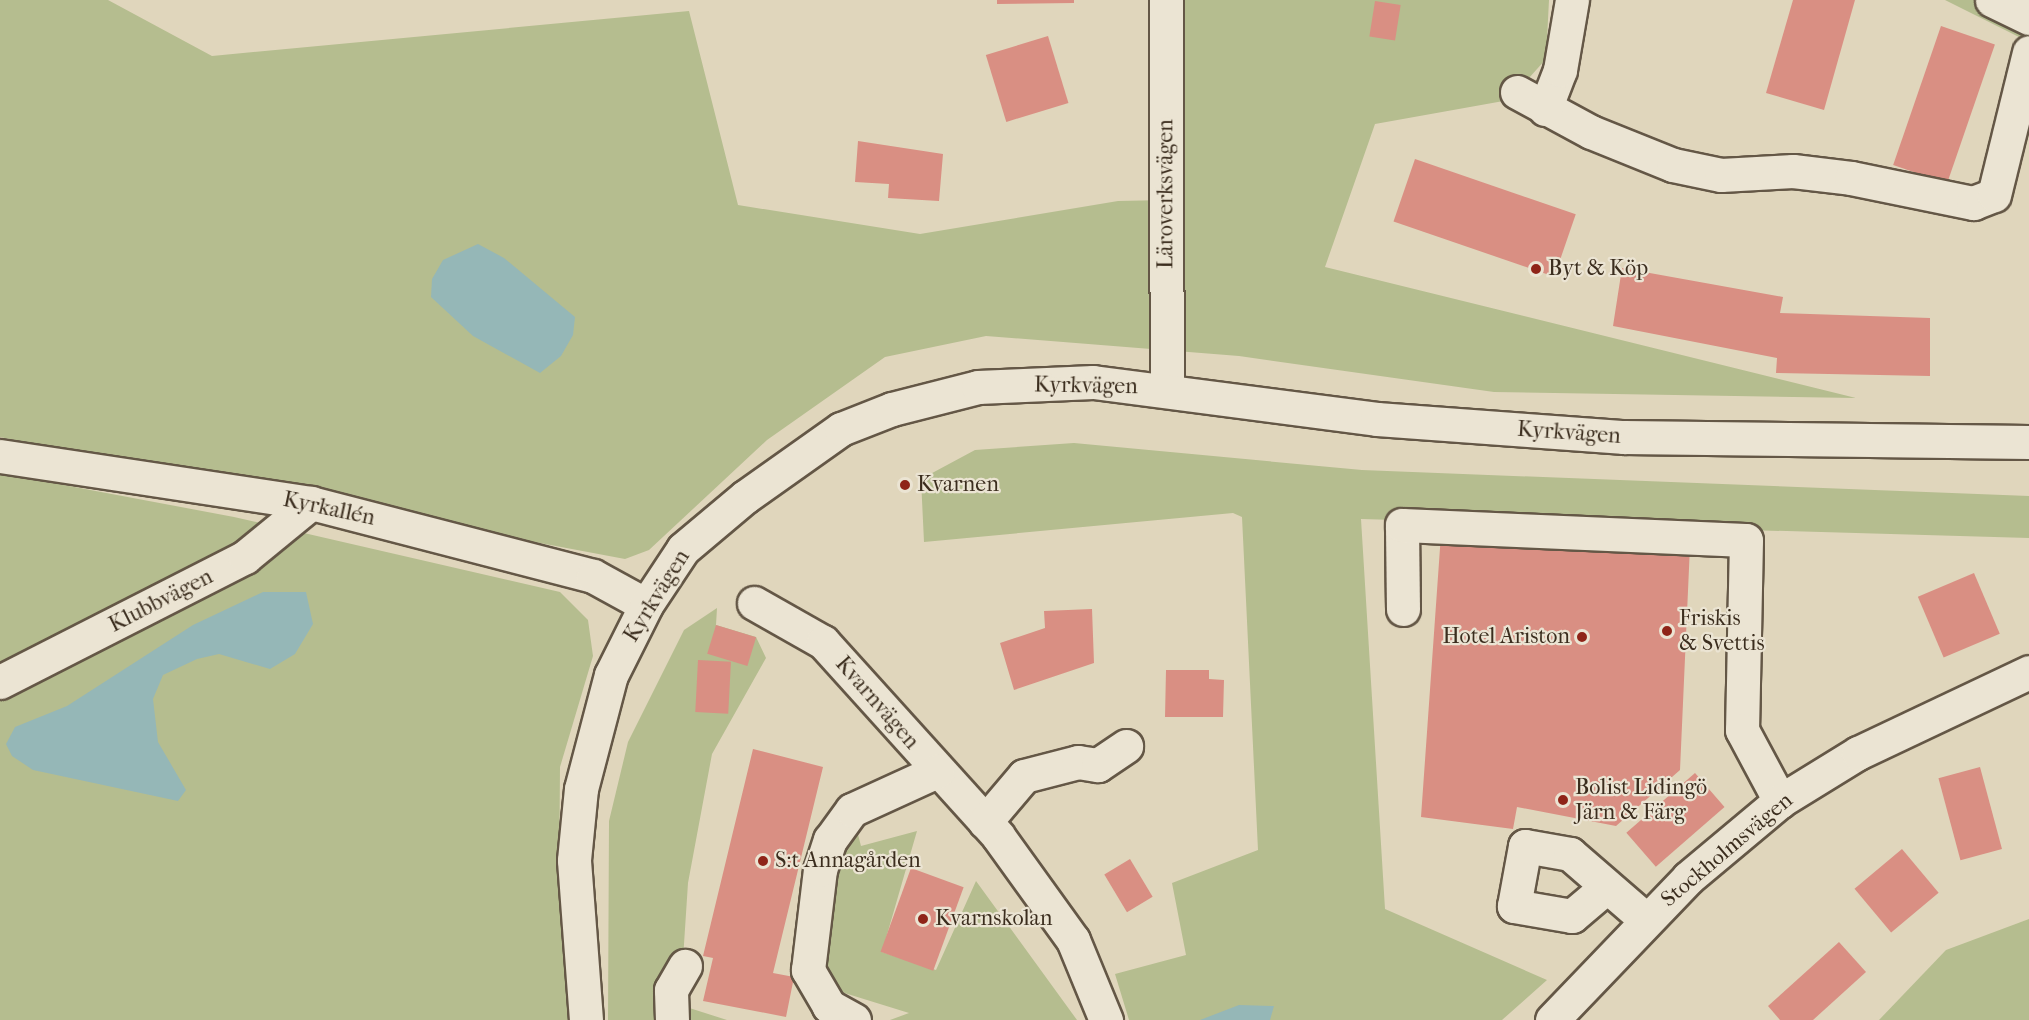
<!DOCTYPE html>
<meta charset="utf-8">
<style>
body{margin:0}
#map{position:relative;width:2029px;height:1020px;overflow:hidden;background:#e0d6bc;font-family:"IM FELL French Canon",serif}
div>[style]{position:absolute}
.green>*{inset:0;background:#b5bd8f}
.water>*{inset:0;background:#95b7b7}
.building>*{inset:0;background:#d98f83;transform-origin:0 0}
.roads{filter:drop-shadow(2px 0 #645746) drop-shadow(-2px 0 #645746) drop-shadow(0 2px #645746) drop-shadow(0 -2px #645746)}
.minor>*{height:33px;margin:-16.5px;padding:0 16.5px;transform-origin:16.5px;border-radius:16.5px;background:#ebe4d3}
.dots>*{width:16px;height:16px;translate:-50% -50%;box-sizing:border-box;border:3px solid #ebe4d3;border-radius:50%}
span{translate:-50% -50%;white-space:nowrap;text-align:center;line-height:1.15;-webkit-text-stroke:4.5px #ebe4d3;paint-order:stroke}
.street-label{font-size:22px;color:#3b2d1e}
.poi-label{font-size:22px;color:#3b2d1e}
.left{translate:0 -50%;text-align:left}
.right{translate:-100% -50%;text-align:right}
</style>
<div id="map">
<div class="green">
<div style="clip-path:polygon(0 0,108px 0,212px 56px,689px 11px,738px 205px,920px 234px,1118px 201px,1166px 200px,1174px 0,1549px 0,1546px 59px,1509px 100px,1375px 124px,1325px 267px,1856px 398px,1494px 392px,1239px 356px,986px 336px,885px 357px,767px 440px,649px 550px,625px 559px,164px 472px,0 437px)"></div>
<div style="clip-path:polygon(1945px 0,2029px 0,2029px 40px,2021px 38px)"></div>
<div style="clip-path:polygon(1074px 443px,1362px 470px,2029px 496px,2029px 538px,1361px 519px,1385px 909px,1547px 980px,1502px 1020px,1129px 1020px,1115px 974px,1186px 955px,1172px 883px,1258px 850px,1242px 517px,1233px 513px,924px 542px,921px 479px,975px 450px)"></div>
<div style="clip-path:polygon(0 473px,234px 517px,560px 592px,588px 620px,593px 656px,560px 767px,559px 893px,570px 1020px,0 1020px)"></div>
<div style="clip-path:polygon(717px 608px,716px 625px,756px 637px,766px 658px,712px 754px,688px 883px,680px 1005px,727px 1020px,608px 1020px,609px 821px,628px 742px,684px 630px)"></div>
<div style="clip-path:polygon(855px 823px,861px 846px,917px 831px,882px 952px,936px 970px,976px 881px,1077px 1020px,890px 1020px,909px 1013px,838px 991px,819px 964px,825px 890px)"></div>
<div style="clip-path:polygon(2029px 919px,2029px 1020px,1879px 1020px,1946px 950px)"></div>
</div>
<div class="water">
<div style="clip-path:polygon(478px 244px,504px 258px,575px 317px,573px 335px,561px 356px,540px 373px,473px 336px,431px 297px,432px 279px,443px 260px)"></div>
<div style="clip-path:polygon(263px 592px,306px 592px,313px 624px,295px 654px,270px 669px,219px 654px,197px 659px,163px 675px,153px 699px,158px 742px,186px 790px,178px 801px,33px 770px,12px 756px,6px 744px,15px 727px,67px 706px,193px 625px)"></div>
<div style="clip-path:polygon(1239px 1005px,1274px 1006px,1270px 1020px,1200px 1020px)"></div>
</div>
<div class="building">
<div style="clip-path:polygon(997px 0,1074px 0,1074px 3px,997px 4px)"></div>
<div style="clip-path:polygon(1793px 0,1855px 0,1824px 110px,1766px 93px)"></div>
<div style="left:1375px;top:1px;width:26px;height:36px;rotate:9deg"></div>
<div style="left:1941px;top:26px;width:57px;height:147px;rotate:19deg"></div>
<div style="left:1048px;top:36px;width:70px;height:65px;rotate:73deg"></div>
<div style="clip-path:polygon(858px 141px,943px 154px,939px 201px,888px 198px,889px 184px,855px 182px)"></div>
<div style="left:1415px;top:159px;width:170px;height:66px;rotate:19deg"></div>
<div style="clip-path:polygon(1622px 268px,1783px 297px,1780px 313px,1930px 318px,1930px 376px,1776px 373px,1777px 358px,1613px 326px)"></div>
<div style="clip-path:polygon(1441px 534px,1690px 546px,1680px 770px,1616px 826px,1517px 807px,1513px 829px,1421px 817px)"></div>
<div style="left:1974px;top:573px;width:66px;height:61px;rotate:67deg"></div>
<div style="clip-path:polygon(1092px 609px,1094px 663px,1014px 690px,1000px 643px,1045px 628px,1044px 611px)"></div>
<div style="left:716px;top:625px;width:42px;height:30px;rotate:17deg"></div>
<div style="left:698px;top:660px;width:33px;height:52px;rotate:3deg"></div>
<div style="clip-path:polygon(1166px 670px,1209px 670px,1209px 679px,1224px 680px,1223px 717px,1165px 717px)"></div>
<div style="clip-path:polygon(753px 749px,823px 767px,773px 973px,794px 977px,786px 1017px,703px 1001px,713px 958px,703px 956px)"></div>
<div style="left:1980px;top:767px;width:85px;height:43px;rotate:75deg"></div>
<div style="left:1695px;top:773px;width:45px;height:91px;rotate:49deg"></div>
<div style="left:1902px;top:849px;width:57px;height:62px;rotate:50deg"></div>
<div style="left:1130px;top:859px;width:44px;height:30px;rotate:59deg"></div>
<div style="left:911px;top:868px;width:56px;height:89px;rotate:20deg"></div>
<div style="clip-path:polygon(1839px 942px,1866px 972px,1813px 1020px,1780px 1020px,1768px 1006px)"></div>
</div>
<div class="roads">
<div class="minor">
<div style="left:1166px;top:0;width:389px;rotate:89.9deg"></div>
<div style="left:1992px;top:0;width:41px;rotate:25.9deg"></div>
<div style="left:1517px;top:92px;width:84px;rotate:28.4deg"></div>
<div style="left:1591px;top:132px;width:88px;rotate:21.9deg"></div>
<div style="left:1673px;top:165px;width:49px;rotate:11.8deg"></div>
<div style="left:1721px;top:175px;width:72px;rotate:-3.2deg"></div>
<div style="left:1793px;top:171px;width:58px;rotate:6.9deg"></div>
<div style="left:1851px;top:178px;width:125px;rotate:11.6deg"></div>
<div style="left:1973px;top:203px;width:22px;rotate:-21deg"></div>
<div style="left:1994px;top:195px;width:147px;rotate:-76.2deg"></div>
<div style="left:1545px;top:109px;width:42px;rotate:-69deg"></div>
<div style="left:1560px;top:70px;width:71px;rotate:-80.3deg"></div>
<div style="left:0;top:456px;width:315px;rotate:8.6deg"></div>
<div style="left:311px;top:503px;width:291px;rotate:14.5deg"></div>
<div style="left:593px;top:576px;width:60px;rotate:28.7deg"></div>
<div style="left:754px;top:603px;width:79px;rotate:29.5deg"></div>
<div style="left:823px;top:642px;width:261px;rotate:47.9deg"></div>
<div style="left:998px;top:836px;width:128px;rotate:54.2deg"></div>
<div style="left:1073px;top:940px;width:87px;rotate:67.6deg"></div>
<div style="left:1403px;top:609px;width:84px;rotate:-90.7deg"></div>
<div style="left:1402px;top:525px;width:344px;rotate:2.5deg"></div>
<div style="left:1746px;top:540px;width:190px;rotate:91.2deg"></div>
<div style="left:1742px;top:730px;width:81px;rotate:61.8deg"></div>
<div style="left:0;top:682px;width:275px;rotate:-27deg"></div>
<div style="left:245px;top:557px;width:85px;rotate:-39.3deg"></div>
<div style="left:985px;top:822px;width:60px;rotate:-49.7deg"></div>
<div style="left:1024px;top:776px;width:56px;rotate:-14.5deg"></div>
<div style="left:1078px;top:762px;width:20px;rotate:9deg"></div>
<div style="left:1098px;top:765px;width:34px;rotate:-34deg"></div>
<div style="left:1604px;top:889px;width:42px;rotate:139.8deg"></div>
<div style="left:1572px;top:916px;width:59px;rotate:-170.2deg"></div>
<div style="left:1514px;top:906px;width:61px;rotate:-79.6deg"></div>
<div style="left:1525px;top:846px;width:46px;rotate:10.1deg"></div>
<div style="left:1570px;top:854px;width:99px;rotate:40.9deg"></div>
<div style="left:586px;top:1020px;width:160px;rotate:-94.3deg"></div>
<div style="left:574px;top:860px;width:71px;rotate:-84.4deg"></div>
<div style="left:581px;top:789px;width:118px;rotate:-75.3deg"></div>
<div style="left:611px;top:675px;width:78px;rotate:-63.4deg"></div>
<div style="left:646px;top:605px;width:67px;rotate:-56.5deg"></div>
<div style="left:683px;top:549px;width:81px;rotate:-40deg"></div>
<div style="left:745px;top:497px;width:118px;rotate:-35.3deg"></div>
<div style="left:841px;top:429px;width:55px;rotate:-21.4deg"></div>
<div style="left:892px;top:409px;width:89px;rotate:-14.3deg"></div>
<div style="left:978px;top:387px;width:115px;rotate:-2.5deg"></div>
<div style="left:1093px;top:382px;width:286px;rotate:7.4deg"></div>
<div style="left:1377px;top:419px;width:248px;rotate:4.2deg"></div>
<div style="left:1624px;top:437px;width:405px;rotate:0.7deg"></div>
<div style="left:672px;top:1020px;width:30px;rotate:-92deg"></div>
<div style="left:671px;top:990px;width:28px;rotate:-60deg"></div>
<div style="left:854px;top:1020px;width:29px;rotate:-151deg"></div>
<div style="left:829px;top:1006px;width:42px;rotate:-120.3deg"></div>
<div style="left:808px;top:970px;width:101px;rotate:-83.2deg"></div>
<div style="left:820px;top:870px;width:32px;rotate:-72deg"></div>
<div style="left:830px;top:840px;width:37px;rotate:-54deg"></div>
<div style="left:852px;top:810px;width:94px;rotate:-24.6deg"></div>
<div style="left:1552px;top:1020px;width:197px;rotate:-46.2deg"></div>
<div style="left:1688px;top:878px;width:120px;rotate:-39.9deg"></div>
<div style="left:1780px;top:801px;width:92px;rotate:-31.6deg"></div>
<div style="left:1858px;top:753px;width:189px;rotate:-25.3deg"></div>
</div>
</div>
<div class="dots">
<div style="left:1536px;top:269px;background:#8f2418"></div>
<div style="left:905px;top:485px;background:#8f2418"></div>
<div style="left:1667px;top:631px;background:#8f2418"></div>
<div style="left:1582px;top:637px;background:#8f2418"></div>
<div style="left:1563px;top:800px;background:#8f2418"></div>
<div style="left:763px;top:861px;background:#8f2418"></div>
<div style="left:923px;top:919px;background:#8f2418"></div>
</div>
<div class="street-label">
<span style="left:1166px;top:194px;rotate:-90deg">Läroverksvägen</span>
<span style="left:1086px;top:386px;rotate:1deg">Kyrkvägen</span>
<span style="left:1569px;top:433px;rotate:4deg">Kyrkvägen</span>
<span style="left:329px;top:509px;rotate:12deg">Kyrkallén</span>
<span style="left:657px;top:596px;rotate:-58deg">Kyrkvägen</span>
<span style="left:161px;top:601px;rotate:-27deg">Klubbvägen</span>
<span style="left:877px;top:703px;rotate:49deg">Kvarnvägen</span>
<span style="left:1727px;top:850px;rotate:-40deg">Stockholmsvägen</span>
</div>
<div class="poi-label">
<span class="left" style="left:1548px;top:269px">Byt &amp; Köp</span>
<span class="left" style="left:917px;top:485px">Kvarnen</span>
<span class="left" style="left:1679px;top:631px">Friskis<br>&amp; Svettis</span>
<span class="right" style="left:1570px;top:637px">Hotel Ariston</span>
<span class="left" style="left:1575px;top:800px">Bolist Lidingö<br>Järn &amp; Färg</span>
<span class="left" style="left:775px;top:861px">S:t Annagården</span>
<span class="left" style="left:935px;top:919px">Kvarnskolan</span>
</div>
</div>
